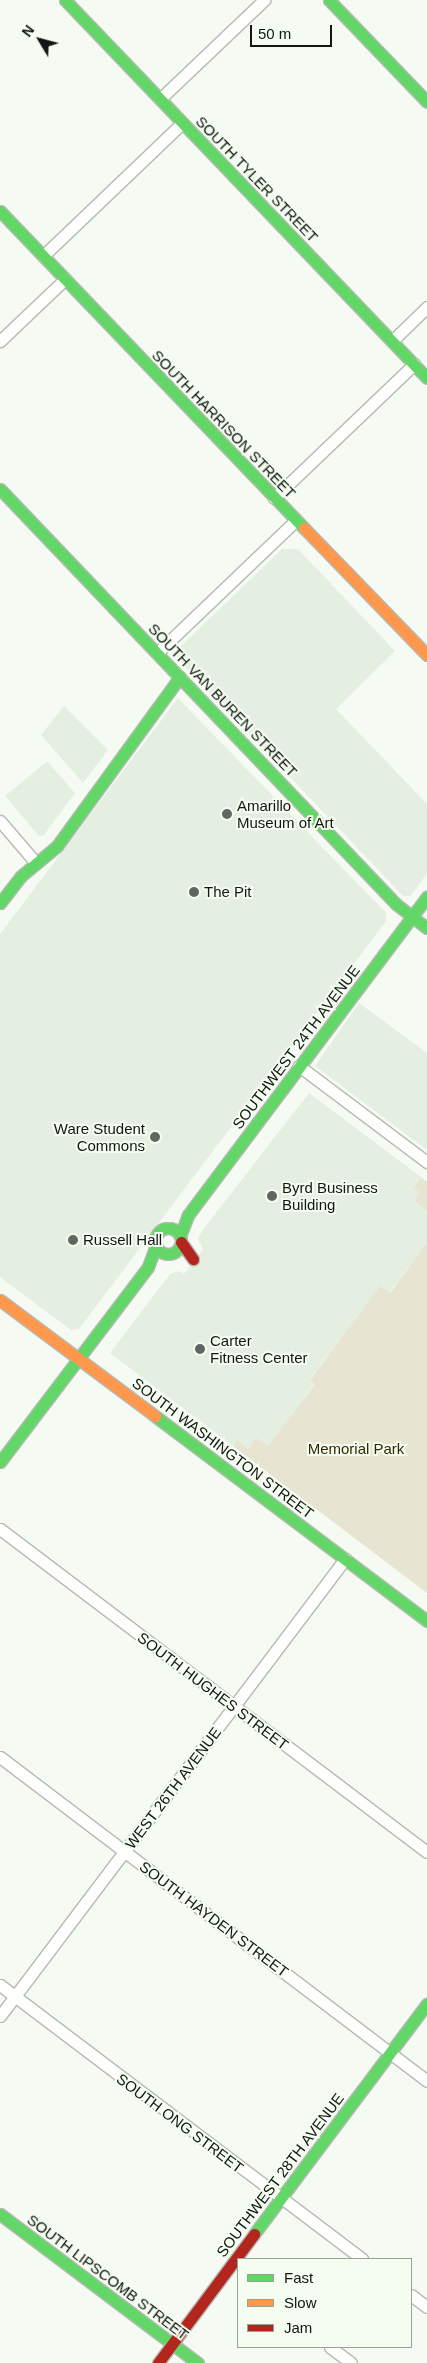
<!DOCTYPE html>
<style>
body{margin:0}
#map{position:relative;width:427px;height:2363px;overflow:hidden;background:#f5faf3;font-family:Helvetica,sans-serif}
div>[style]{position:absolute}
.built>*{inset:0;background:#e5efe1}
.green>*{inset:0;background:#e7e5d2}
.roads{filter:drop-shadow(1px 0 #b6bab5) drop-shadow(-1px 0 #b6bab5) drop-shadow(0 1px #b6bab5) drop-shadow(0 -1px #b6bab5)}
.street>*{height:11px;margin:-5.5px;padding:0 5.5px;transform-origin:5.5px;border-radius:5.5px;background:#fefefd}
.fast>*{height:11px;margin:-5.5px;padding:0 5.5px;transform-origin:5.5px;border-radius:5.5px;background:#63d668}
.fast>.ring{margin:-5.5px;padding:0;box-sizing:content-box;background:none;border:11px solid #63d668;border-radius:50%}
.slow>*{height:11px;margin:-5.5px;padding:0 5.5px;transform-origin:5.5px;border-radius:5.5px;background:#ff974d}
.jam>*{height:11px;margin:-5.5px;padding:0 5.5px;transform-origin:5.5px;border-radius:5.5px;background:#b3261e}
.dots>*{width:14px;height:14px;translate:-50% -50%;box-sizing:border-box;border:2px solid #f4fdf0;border-radius:50%}
span{translate:-50% -50%;white-space:nowrap;text-align:center;line-height:1.15;-webkit-text-stroke:4px #f4fdf0;paint-order:stroke}
.street-label{font-size:15px;color:#131612}
.poi-label{font-size:15px;color:#131612}
.left{translate:0 -50%;text-align:left}
.right{translate:-100% -50%;text-align:right}
.park-label{font-size:15px;color:#322a03}
.legend{position:absolute;left:237px;top:2258px;width:175px;height:90px;box-sizing:border-box;background:#f4fdf0;border:1px solid #9aa197;margin:0;padding:6px 9px;list-style:none;font-size:15px;color:#131612}
.legend li{display:flex;align-items:center;gap:10px;height:25px}
.legend b{width:25px;border:1px solid #9aa197}
.north{position:absolute;left:15px;top:15px;width:50px;height:50px;-webkit-text-stroke:4px #f4fdf0;paint-order:stroke;rotate:307deg;font-size:14px;font-weight:700;line-height:20px;text-align:center;color:#131612}
.north::after{content:'';display:block;margin:auto;width:18px;height:22px;background:#131612;clip-path:polygon(50% 0,100% 100%,50% 72%,0 100%)}
.scale{position:absolute;left:250px;top:25px;width:82px;height:22px;box-sizing:border-box;border:2px solid #131612;border-top:0;padding-left:6px;font-size:15px;line-height:18px;white-space:nowrap;color:#131612;-webkit-text-stroke:4px #f4fdf0;paint-order:stroke}
</style>
<div id="map">
<div class="built">
<div style="clip-path:polygon(282px 549px,298px 549px,395px 651px,336px 709px,427px 804px,427px 874px,410px 896px,403px 896px,177px 658px,177px 650px)"></div>
<div style="clip-path:polygon(178px 698px,386px 913px,386px 921px,79px 1329px,71px 1330px,0 1277px,0 934px)"></div>
<div style="clip-path:polygon(64px 706px,108px 750px,83px 783px,41px 735px)"></div>
<div style="clip-path:polygon(47px 761px,75px 793px,43px 836px,39px 836px,5px 796px)"></div>
<div style="clip-path:polygon(359px 1003px,427px 1053px,427px 1150px,315px 1066px)"></div>
<div style="clip-path:polygon(309px 1093px,421px 1177px,413px 1188px,420px 1193px,414px 1201px,427px 1211px,427px 1242px,389px 1293px,380px 1287px,310px 1379px,315px 1383px,268px 1447px,248px 1449px,237px 1441px,233px 1446px,110px 1353px,170px 1274px,179px 1271px,184px 1274px,203px 1249px,198px 1238px,205px 1227px)"></div>
</div>
<div class="green">
<div style="clip-path:polygon(421px 1177px,427px 1182px,427px 1211px,414px 1201px,420px 1193px,413px 1188px)"></div>
<div style="clip-path:polygon(427px 1242px,427px 1593px,233px 1446px,237px 1440px,248px 1449px,256px 1438px,268px 1446px,315px 1384px,310px 1380px,380px 1286px,390px 1293px)"></div>
</div>
<div class="roads">
<div class="street">
<div style="left:160px;top:99px;width:144px;rotate:-43.6deg"></div>
<div style="left:43px;top:256px;width:192px;rotate:-43.7deg"></div>
<div style="left:0;top:341px;width:90px;rotate:-43.6deg"></div>
<div style="left:392px;top:341px;width:49px;rotate:-44.2deg"></div>
<div style="left:274px;top:498px;width:194px;rotate:-43.7deg"></div>
<div style="left:157px;top:653px;width:191px;rotate:-43.7deg"></div>
<div style="left:0;top:821px;width:55px;rotate:49.4deg"></div>
<div style="left:299px;top:1066px;width:160px;rotate:36.9deg"></div>
<div style="left:0;top:1529px;width:535px;rotate:37.11deg"></div>
<div style="left:0;top:1757px;width:536px;rotate:37.19deg"></div>
<div style="left:0;top:1985px;width:454px;rotate:37.1deg"></div>
<div style="left:0;top:2016px;width:573px;rotate:-52.95deg"></div>
<div style="left:411px;top:2295px;width:20px;rotate:37deg"></div>
<div style="left:330px;top:2347px;width:26px;rotate:37deg"></div>
</div>
<div class="fast">
<div style="left:65px;top:0;width:523px;rotate:46.24deg"></div>
<div style="left:329px;top:0;width:141px;rotate:46.1deg"></div>
<div style="left:0;top:211px;width:439px;rotate:46.2deg"></div>
<div style="left:0;top:489px;width:574px;rotate:46.34deg"></div>
<div style="left:396px;top:904px;width:39px;rotate:38deg"></div>
<div style="left:0;top:903px;width:34px;rotate:-52deg"></div>
<div style="left:21px;top:876px;width:47px;rotate:-39.8deg"></div>
<div style="left:57px;top:846px;width:209px;rotate:-54deg"></div>
<div class="ring" style="left:155px;top:1228px;width:15px;height:15px"></div>
<div style="left:180px;top:1236px;width:22px;rotate:-69deg"></div>
<div style="left:188px;top:1215px;width:398px;rotate:-53.1deg"></div>
<div style="left:155px;top:1416px;width:341px;rotate:37deg"></div>
<div style="left:0;top:1462px;width:245px;rotate:-52.8deg"></div>
<div style="left:148px;top:1267px;width:23px;rotate:-70deg"></div>
<div style="left:0;top:2214px;width:248px;rotate:37deg"></div>
<div style="left:254px;top:2234px;width:288px;rotate:-53.1deg"></div>
</div>
<div class="slow">
<div style="left:304px;top:528px;width:177px;rotate:45.9deg"></div>
<div style="left:0;top:1300px;width:194px;rotate:36.8deg"></div>
</div>
<div class="jam">
<div style="left:181px;top:1242px;width:21px;rotate:55deg"></div>
<div style="left:158px;top:2363px;width:161px;rotate:-53.3deg"></div>
</div>
</div>
<div class="dots">
<div style="left:227px;top:814px;background:#626661"></div>
<div style="left:194px;top:892px;background:#626661"></div>
<div style="left:155px;top:1137px;background:#626661"></div>
<div style="left:272px;top:1196px;background:#626661"></div>
<div style="left:73px;top:1240px;background:#626661"></div>
<div style="left:200px;top:1349px;background:#626661"></div>
</div>
<div class="street-label">
<span style="left:257px;top:179px;rotate:46deg">SOUTH TYLER STREET</span>
<span style="left:224px;top:424px;rotate:46deg">SOUTH HARRISON STREET</span>
<span style="left:223px;top:700px;rotate:46deg">SOUTH VAN BUREN STREET</span>
<span style="left:296px;top:1047px;rotate:-53deg">SOUTHWEST 24TH AVENUE</span>
<span style="left:223px;top:1448px;rotate:37deg">SOUTH WASHINGTON STREET</span>
<span style="left:213px;top:1691px;rotate:37deg">SOUTH HUGHES STREET</span>
<span style="left:173px;top:1788px;rotate:-53deg">WEST 26TH AVENUE</span>
<span style="left:214px;top:1919px;rotate:37deg">SOUTH HAYDEN STREET</span>
<span style="left:180px;top:2123px;rotate:37deg">SOUTH ONG STREET</span>
<span style="left:280px;top:2175px;rotate:-53deg">SOUTHWEST 28TH AVENUE</span>
<span style="left:108px;top:2277px;rotate:37deg">SOUTH LIPSCOMB STREET</span>
</div>
<div class="poi-label">
<span class="left" style="left:237px;top:814px">Amarillo<br>Museum of Art</span>
<span class="left" style="left:204px;top:892px">The Pit</span>
<span class="right" style="left:145px;top:1137px">Ware Student<br>Commons</span>
<span class="left" style="left:282px;top:1196px">Byrd Business<br>Building</span>
<span class="left" style="left:83px;top:1240px">Russell Hall</span>
<span class="left" style="left:210px;top:1349px">Carter<br>Fitness Center</span>
</div>
<div class="park-label">
<span style="left:356px;top:1449px">Memorial Park</span>
</div>
<ul class="legend">
<li><b style="height:6px;background:#63d668"></b>Fast</li>
<li><b style="height:6px;background:#ff974d"></b>Slow</li>
<li><b style="height:6px;background:#b3261e"></b>Jam</li>
</ul>
<div class="north">N</div>
<div class="scale">50 m</div>
</div>
